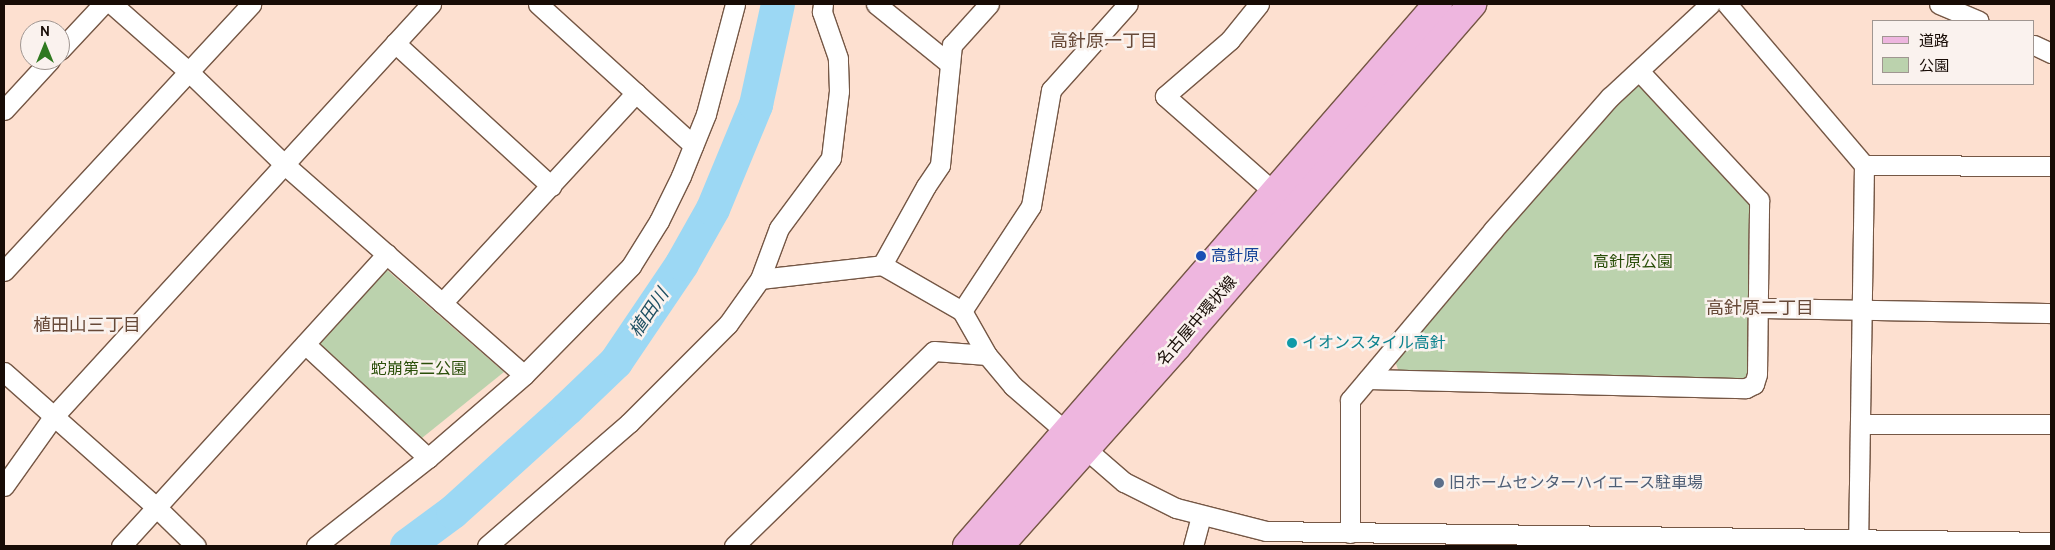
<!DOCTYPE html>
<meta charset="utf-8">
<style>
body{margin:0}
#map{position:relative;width:2055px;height:550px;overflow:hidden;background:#fde0d0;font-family:Cabin,"Noto Sans JP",sans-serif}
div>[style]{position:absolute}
.green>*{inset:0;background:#bbd2ad}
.river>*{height:34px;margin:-17px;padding:0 17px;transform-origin:17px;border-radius:17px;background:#9cd8f4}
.roads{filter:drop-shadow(1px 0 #755745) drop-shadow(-1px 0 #755745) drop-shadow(0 1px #755745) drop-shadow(0 -1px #755745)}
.minor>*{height:19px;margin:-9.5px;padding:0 9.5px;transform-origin:9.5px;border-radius:9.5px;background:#fff}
.primary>*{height:28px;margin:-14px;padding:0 14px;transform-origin:14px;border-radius:14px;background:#eeb6df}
.dots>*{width:14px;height:14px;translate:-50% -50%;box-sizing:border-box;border:2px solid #faf2ee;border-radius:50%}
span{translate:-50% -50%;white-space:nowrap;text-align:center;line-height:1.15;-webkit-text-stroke:5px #faf2ee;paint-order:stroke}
.transit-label{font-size:16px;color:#164399}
.left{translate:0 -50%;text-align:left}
.park-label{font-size:16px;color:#2b4f0a}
.street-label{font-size:16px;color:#180c06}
.culture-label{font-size:16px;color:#0d838f}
.service-label{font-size:16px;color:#4e5e75}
.neighbourhood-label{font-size:18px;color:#674938}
.water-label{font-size:18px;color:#1e4f62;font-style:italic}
.frame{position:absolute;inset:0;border:5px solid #180c06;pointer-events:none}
.legend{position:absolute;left:1872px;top:20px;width:162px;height:65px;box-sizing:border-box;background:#faf2ee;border:1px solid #a09691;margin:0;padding:6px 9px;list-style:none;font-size:15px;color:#180c06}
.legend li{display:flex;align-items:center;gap:10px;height:25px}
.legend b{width:25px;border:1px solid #a09691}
.north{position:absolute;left:20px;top:20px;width:50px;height:50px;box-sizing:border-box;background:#faf2ee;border:1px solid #a09691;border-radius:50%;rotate:0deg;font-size:14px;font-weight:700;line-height:20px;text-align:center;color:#180c06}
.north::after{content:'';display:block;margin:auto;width:18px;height:22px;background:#2f7920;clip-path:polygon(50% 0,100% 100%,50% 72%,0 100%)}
</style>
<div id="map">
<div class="green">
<div style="clip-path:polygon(1634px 84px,1642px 87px,1751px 205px,1749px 373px,1742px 381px,1400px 375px,1395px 361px,1615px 102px)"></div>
<div style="clip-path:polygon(372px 257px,504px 372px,417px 442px,304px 335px)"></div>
</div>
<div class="river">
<div style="left:407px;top:546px;width:57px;rotate:-36.5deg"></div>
<div style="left:453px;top:512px;width:154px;rotate:-42.1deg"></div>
<div style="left:567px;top:409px;width:68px;rotate:-43.8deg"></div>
<div style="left:616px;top:362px;width:118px;rotate:-56deg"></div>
<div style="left:682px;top:264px;width:63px;rotate:-60.6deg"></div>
<div style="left:713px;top:209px;width:113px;rotate:-67.5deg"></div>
<div style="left:756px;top:105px;width:103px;rotate:-77.7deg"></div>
</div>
<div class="roads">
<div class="minor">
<div style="left:112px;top:4px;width:101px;rotate:41.4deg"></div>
<div style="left:188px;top:71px;width:135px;rotate:44.1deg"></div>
<div style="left:285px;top:165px;width:318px;rotate:41.3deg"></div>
<div style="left:538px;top:4px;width:210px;rotate:42.3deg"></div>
<div style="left:876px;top:4px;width:95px;rotate:39deg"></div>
<div style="left:1259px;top:4px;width:46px;rotate:128.9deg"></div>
<div style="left:1230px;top:40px;width:86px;rotate:139.3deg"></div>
<div style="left:1165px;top:96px;width:145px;rotate:41.4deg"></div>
<div style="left:1727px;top:4px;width:211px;rotate:49.6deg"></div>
<div style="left:1864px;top:165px;width:374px;rotate:90.9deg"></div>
<div style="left:1939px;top:4px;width:43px;rotate:23deg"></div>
<div style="left:395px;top:43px;width:212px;rotate:42.5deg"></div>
<div style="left:2034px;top:45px;width:19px;rotate:25deg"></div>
<div style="left:60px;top:50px;width:63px;rotate:-46.9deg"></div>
<div style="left:4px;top:110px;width:68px;rotate:-47.4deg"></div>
<div style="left:1864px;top:165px;width:187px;rotate:0.3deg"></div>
<div style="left:882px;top:265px;width:90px;rotate:-60.9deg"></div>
<div style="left:926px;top:186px;width:25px;rotate:-56deg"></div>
<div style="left:940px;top:165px;width:121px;rotate:-84.3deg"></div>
<div style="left:952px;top:45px;width:55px;rotate:-47.9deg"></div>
<div style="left:4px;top:271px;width:364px;rotate:-47.2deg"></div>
<div style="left:760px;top:279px;width:123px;rotate:-6.5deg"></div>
<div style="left:882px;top:265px;width:92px;rotate:29.9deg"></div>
<div style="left:962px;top:311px;width:51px;rotate:60.4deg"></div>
<div style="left:987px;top:355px;width:40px;rotate:50deg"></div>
<div style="left:1013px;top:386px;width:147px;rotate:40.9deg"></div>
<div style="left:1124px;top:482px;width:58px;rotate:26.6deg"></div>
<div style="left:1176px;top:508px;width:93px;rotate:14.3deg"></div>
<div style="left:1266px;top:531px;width:785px;rotate:0.8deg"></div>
<div style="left:442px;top:303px;width:286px;rotate:-47.3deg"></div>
<div style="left:1757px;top:308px;width:294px;rotate:1deg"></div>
<div style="left:962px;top:311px;width:126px;rotate:-56.7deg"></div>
<div style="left:1031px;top:206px;width:118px;rotate:-80.2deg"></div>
<div style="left:1051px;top:90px;width:115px;rotate:-48.2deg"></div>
<div style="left:305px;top:344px;width:168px;rotate:42.8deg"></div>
<div style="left:4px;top:372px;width:202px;rotate:41.6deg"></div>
<div style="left:155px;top:506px;width:57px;rotate:44.3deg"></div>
<div style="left:1368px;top:379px;width:378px;rotate:1.4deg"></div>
<div style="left:1746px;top:388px;width:9px;rotate:-27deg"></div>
<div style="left:1754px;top:384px;width:10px;rotate:-73deg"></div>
<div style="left:1757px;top:374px;width:174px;rotate:-89.3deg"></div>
<div style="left:1759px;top:200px;width:176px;rotate:-132.9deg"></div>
<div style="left:1860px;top:424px;width:191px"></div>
<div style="left:4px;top:486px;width:85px;rotate:-54.6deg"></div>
<div style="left:53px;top:417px;width:560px;rotate:-47.53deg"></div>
<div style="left:1350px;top:533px;width:133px;rotate:-90deg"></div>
<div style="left:1350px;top:400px;width:222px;rotate:-49.9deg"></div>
<div style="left:1493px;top:230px;width:177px;rotate:-48.7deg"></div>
<div style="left:1610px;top:97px;width:137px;rotate:-42.9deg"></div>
<div style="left:121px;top:546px;width:395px;rotate:-47.7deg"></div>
<div style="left:316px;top:546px;width:142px;rotate:-38.2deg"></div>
<div style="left:428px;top:458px;width:127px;rotate:-40.8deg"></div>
<div style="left:524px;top:375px;width:153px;rotate:-45.5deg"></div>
<div style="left:631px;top:266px;width:53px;rotate:-58.1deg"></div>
<div style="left:659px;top:221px;width:50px;rotate:-63.9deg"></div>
<div style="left:681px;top:176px;width:67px;rotate:-68deg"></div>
<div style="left:706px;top:114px;width:114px;rotate:-75.2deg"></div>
<div style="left:487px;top:546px;width:188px;rotate:-40.9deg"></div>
<div style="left:629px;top:423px;width:140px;rotate:-45deg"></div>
<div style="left:728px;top:324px;width:55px;rotate:-54.6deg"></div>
<div style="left:760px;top:279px;width:54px;rotate:-69.6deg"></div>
<div style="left:779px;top:228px;width:87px;rotate:-53.4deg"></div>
<div style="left:831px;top:158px;width:67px;rotate:-83.2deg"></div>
<div style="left:839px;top:91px;width:33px;rotate:-92deg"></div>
<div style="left:838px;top:58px;width:49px;rotate:-109.2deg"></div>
<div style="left:822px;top:12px;width:8px;rotate:-83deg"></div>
<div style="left:734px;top:546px;width:279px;rotate:-44.3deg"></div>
<div style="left:934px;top:351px;width:53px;rotate:4.3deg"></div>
<div style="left:1193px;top:546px;width:31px;rotate:-75deg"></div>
</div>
<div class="primary">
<div style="left:967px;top:546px;width:718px;rotate:-49.01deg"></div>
<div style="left:999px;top:546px;width:268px;rotate:-48.3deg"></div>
<div style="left:1177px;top:346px;width:452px;rotate:-49.2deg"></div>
</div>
</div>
<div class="dots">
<div style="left:1201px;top:256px;background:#1a4fb4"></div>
<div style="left:1292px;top:343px;background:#0f9aa8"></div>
<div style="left:1439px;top:483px;background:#5c6f8a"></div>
</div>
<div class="transit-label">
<span class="left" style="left:1211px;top:256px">高針原</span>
</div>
<div class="park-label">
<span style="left:1633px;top:262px">高針原公園</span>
<span style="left:419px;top:369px">蛇崩第二公園</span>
</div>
<div class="street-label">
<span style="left:1197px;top:321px;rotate:-49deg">名古屋中環状線</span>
</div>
<div class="culture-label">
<span class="left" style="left:1302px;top:343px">イオンスタイル高針</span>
</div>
<div class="service-label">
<span class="left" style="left:1449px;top:483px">旧ホームセンターハイエース駐車場</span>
</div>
<div class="neighbourhood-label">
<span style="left:1104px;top:41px">高針原一丁目</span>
<span style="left:1760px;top:308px">高針原二丁目</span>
<span style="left:87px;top:325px">植田山三丁目</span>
</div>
<div class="water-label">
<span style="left:649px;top:313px;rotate:-56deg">植田川</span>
</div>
<div class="frame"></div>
<ul class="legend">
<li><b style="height:6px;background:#eeb6df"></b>道路</li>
<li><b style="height:14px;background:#bbd2ad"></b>公園</li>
</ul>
<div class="north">N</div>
</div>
